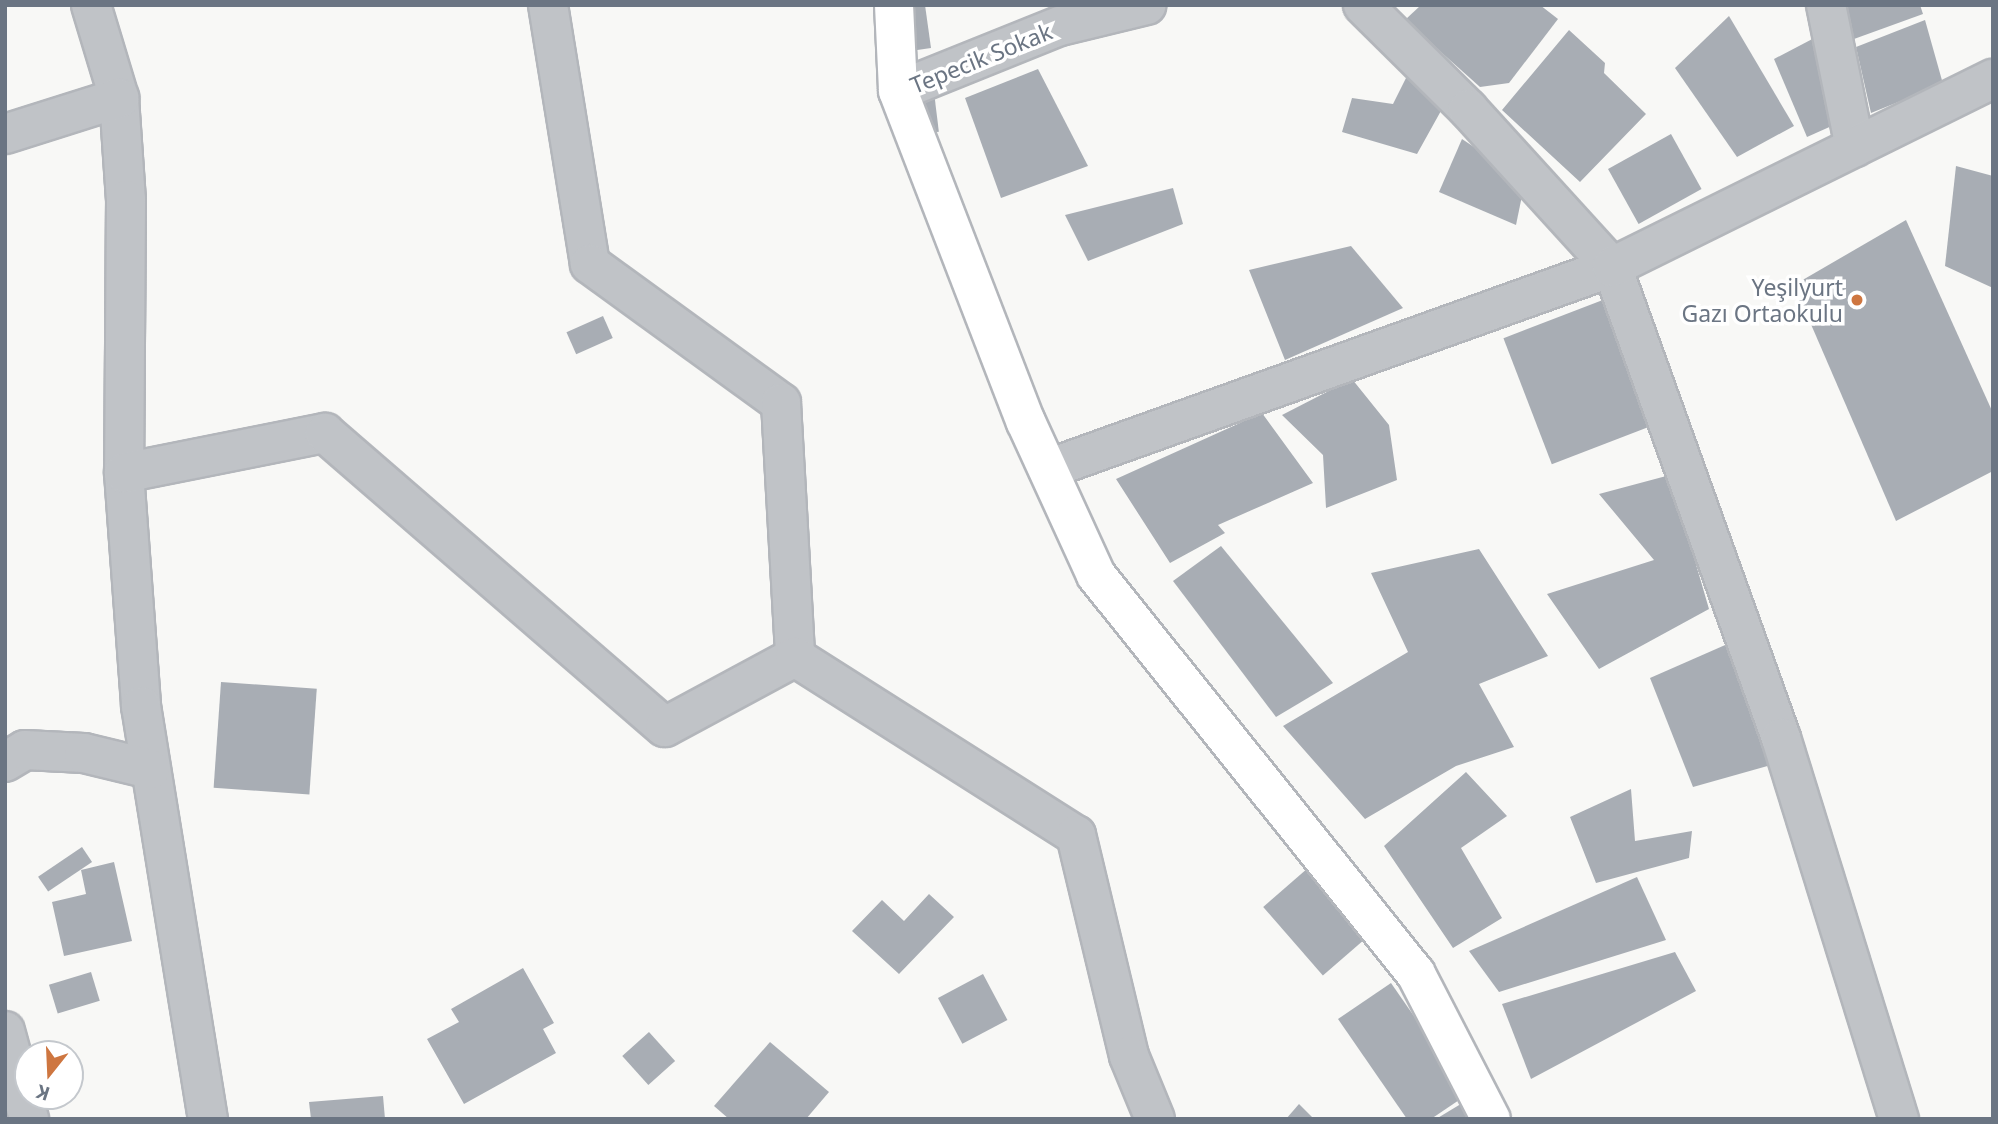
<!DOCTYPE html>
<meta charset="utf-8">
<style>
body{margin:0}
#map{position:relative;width:1998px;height:1124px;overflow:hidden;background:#f8f8f6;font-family:"Noto Sans",sans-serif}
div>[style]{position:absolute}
.building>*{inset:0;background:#a8adb4;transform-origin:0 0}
.roads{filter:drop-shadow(2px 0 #b3b6bb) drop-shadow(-2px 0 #b3b6bb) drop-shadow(0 2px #b3b6bb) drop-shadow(0 -2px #b3b6bb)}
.minor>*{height:38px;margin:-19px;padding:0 19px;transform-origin:19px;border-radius:19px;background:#c0c3c7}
.secondary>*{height:38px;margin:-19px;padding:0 19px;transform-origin:19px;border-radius:19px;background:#fff}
.dots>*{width:19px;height:19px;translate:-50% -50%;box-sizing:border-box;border:4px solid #fff;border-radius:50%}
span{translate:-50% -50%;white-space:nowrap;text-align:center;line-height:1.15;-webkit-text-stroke:7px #fff;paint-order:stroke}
.street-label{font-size:23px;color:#6b7583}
.poi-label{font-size:23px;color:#6b7583}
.right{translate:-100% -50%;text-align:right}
.frame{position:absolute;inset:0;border:7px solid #6b7583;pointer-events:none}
.north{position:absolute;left:14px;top:1040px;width:70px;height:70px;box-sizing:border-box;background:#fff;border:2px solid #c4c8cd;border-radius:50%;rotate:198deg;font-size:19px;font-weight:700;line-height:28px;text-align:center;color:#6b7583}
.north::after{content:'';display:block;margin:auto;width:24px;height:32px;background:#ce7640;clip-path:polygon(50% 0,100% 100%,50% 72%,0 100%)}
</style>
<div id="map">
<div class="building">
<div style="clip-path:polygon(876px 5px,925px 5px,931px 48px,883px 55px)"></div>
<div style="clip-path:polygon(1421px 5px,1540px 5px,1558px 19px,1509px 83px,1480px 87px,1405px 20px)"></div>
<div style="clip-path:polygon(1847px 5px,1920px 5px,1923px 14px,1854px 39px)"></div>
<div style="clip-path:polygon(1729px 16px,1794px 126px,1737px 157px,1675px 68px)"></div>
<div style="clip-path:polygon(1925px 20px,1943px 84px,1871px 113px,1856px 47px)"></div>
<div style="clip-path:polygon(1839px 25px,1863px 112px,1807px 137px,1774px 59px)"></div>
<div style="clip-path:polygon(1569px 30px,1605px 63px,1604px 73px,1646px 114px,1580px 182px,1502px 110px)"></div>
<div style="clip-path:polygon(1038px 69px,1088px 166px,1001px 198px,965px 98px)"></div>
<div style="clip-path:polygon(1409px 72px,1447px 100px,1417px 154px,1342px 132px,1352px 98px,1393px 104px)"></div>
<div style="left:934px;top:92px;width:40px;height:17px;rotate:83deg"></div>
<div style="left:1671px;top:134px;width:63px;height:72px;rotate:61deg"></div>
<div style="clip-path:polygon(1462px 139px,1525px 181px,1516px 225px,1439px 192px)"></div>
<div style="clip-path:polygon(1956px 166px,1993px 176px,1993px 288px,1945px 266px)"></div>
<div style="clip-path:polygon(1173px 188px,1183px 224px,1088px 261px,1065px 215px)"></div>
<div style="clip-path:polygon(1906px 220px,1993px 413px,1993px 471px,1896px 521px,1794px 285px)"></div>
<div style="clip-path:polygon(1351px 246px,1403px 308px,1285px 360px,1249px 270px)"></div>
<div style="left:1608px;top:298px;width:135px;height:112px;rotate:69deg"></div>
<div style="left:603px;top:316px;width:24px;height:40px;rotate:66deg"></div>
<div style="clip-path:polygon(1352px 379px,1389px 425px,1397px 480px,1326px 508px,1323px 455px,1282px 415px)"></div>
<div style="clip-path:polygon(1262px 413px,1313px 483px,1218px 525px,1225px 533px,1170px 563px,1116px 479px)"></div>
<div style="clip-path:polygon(1670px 475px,1709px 609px,1599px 669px,1547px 594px,1654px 560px,1599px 494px)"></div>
<div style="clip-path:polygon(1221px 546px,1333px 683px,1276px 717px,1173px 581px)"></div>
<div style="clip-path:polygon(1479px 549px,1548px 656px,1479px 684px,1514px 747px,1456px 766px,1365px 819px,1283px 726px,1408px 652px,1371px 573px)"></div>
<div style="clip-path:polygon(1732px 642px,1771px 765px,1693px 787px,1650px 678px)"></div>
<div style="left:221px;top:682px;width:96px;height:106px;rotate:4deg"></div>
<div style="clip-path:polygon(1466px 772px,1507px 816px,1461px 848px,1502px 918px,1453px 948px,1384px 846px)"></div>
<div style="clip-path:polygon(1631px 789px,1635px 841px,1692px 831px,1689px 858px,1596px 883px,1570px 817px)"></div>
<div style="left:82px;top:847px;width:18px;height:53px;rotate:56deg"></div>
<div style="left:1316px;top:861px;width:91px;height:70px;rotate:49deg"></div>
<div style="clip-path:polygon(114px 862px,132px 941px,64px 956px,52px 902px,86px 894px,81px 870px)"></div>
<div style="clip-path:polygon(1637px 877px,1666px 940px,1499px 992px,1469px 951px)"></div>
<div style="clip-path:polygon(929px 894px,954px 917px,899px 974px,852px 931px,882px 900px,904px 921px)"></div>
<div style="clip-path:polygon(1675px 952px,1696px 991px,1531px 1079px,1502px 1004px)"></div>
<div style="clip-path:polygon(523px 968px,554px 1023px,543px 1029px,556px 1053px,464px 1104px,427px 1039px,459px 1022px,451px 1009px)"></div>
<div style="left:91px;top:972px;width:30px;height:44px;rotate:73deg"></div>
<div style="left:983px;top:974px;width:52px;height:51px;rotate:62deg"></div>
<div style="clip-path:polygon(1391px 983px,1468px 1094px,1431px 1119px,1407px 1119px,1338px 1019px)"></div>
<div style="left:649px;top:1032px;width:39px;height:36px;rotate:48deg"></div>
<div style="clip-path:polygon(770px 1042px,829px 1092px,806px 1119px,729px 1119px,714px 1106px)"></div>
<div style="clip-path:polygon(383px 1096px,385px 1119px,311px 1119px,309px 1102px)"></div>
<div style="clip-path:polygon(1474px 1096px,1487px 1119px,1436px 1119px)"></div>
<div style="clip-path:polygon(1299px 1104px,1314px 1119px,1286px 1119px)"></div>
</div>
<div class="roads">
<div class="minor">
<div style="left:91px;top:5px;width:97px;rotate:73.2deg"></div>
<div style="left:119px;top:98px;width:102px;rotate:86.1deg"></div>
<div style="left:126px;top:200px;width:273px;rotate:90.4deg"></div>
<div style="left:124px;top:473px;width:234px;rotate:85.8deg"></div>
<div style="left:141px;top:706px;width:418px;rotate:80.8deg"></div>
<div style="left:548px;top:5px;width:262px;rotate:80.8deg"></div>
<div style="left:590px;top:264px;width:236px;rotate:36deg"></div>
<div style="left:781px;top:403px;width:254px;rotate:86.8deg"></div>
<div style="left:1363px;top:5px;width:148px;rotate:44.7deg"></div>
<div style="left:1468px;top:109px;width:214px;rotate:47.7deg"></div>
<div style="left:1612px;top:267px;width:500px;rotate:70.26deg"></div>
<div style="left:1781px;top:738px;width:399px;rotate:72.8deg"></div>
<div style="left:1826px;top:5px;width:145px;rotate:78.5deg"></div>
<div style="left:898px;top:91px;width:175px;rotate:-21.9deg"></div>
<div style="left:1060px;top:26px;width:89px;rotate:-13.6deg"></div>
<div style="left:5px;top:134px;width:120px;rotate:-17.5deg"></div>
<div style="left:1048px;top:469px;width:599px;rotate:-19.71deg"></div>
<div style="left:1612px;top:267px;width:425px;rotate:-26.3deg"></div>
<div style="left:124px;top:473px;width:205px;rotate:-11.3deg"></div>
<div style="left:325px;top:433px;width:449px;rotate:40.9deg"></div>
<div style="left:665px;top:727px;width:148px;rotate:-28.3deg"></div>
<div style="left:795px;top:657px;width:333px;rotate:32.4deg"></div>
<div style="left:1076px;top:835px;width:227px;rotate:76.5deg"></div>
<div style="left:1129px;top:1056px;width:68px;rotate:67.6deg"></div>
<div style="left:5px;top:762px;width:23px;rotate:-31deg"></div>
<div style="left:25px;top:750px;width:59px;rotate:2.9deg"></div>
<div style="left:84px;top:753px;width:68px;rotate:13.6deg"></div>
<div style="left:5px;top:1031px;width:91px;rotate:74.7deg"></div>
</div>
<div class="secondary">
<div style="left:894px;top:5px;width:86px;rotate:87.3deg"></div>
<div style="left:898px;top:91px;width:355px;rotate:68.9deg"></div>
<div style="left:1026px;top:422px;width:168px;rotate:65.4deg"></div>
<div style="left:1096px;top:575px;width:511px;rotate:51.27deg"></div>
<div style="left:1416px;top:974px;width:163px;rotate:62.7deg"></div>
</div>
</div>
<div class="dots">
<div style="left:1857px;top:300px;background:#ce7640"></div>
</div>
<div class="street-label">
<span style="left:981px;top:58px;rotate:-22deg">Tepecik Sokak</span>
</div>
<div class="poi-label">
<span class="right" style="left:1843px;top:300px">Yeşilyurt<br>Gazı Ortaokulu</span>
</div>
<div class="frame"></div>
<div class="north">K</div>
</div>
